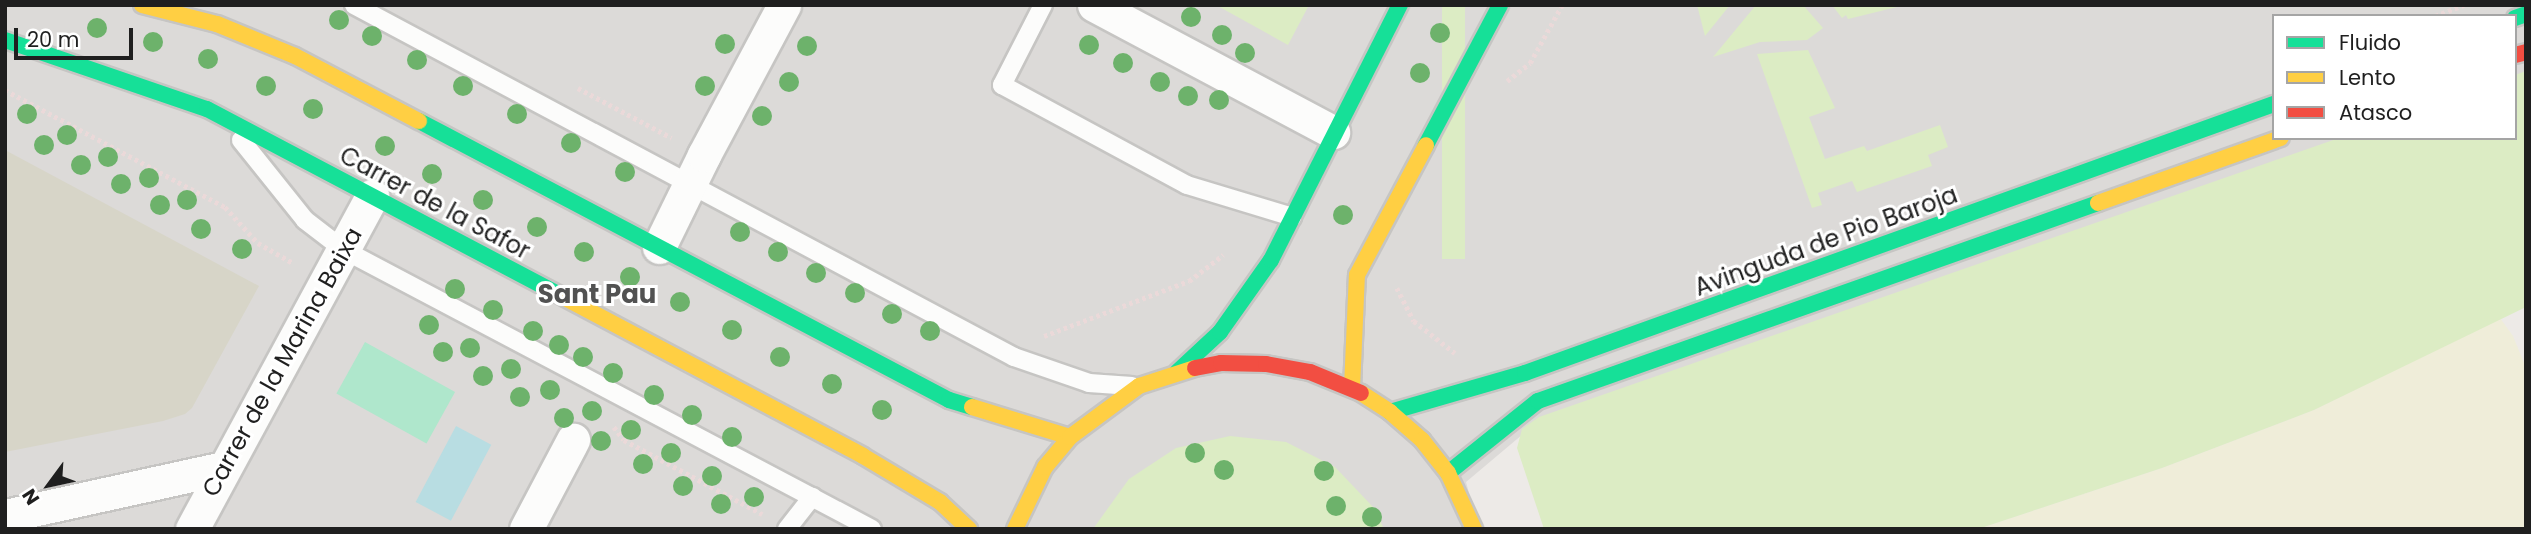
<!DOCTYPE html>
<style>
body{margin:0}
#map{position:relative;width:2531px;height:534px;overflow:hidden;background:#edeae7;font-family:Poppins,sans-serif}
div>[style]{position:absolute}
.residential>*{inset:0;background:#dcdad8}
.construction>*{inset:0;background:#d7d5c8}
.farmland>*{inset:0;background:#efedd9}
.grass>*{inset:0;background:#dcecc4;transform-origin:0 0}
.pitch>*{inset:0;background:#afe7cc;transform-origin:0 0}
.water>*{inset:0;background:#b8dde2;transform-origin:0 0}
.path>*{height:4.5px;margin-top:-2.25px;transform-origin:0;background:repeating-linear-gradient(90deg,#ebd9d9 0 3.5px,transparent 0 7px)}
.roads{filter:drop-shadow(2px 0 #c6c5c3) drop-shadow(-2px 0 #c6c5c3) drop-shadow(0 2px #c6c5c3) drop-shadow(0 -2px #c6c5c3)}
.lane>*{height:18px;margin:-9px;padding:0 9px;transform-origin:9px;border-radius:9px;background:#fcfcfb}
.street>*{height:33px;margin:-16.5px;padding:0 16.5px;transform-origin:16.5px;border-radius:16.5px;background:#fcfcfb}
.fast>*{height:16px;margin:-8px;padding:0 8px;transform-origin:8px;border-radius:8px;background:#16e098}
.slow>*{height:16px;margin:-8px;padding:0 8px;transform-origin:8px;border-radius:8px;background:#ffcf43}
.jam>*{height:16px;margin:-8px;padding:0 8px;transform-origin:8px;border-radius:8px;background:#f24e42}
.trees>*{width:20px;height:20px;margin:-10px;border-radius:50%;background:#6db26b}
span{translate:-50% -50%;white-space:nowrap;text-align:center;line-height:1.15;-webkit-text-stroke:6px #fff;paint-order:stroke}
.street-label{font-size:24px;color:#1f1f1f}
.neighbourhood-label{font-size:26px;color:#525252;font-weight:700}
.frame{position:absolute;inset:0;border:7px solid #1f1f1f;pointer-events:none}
.legend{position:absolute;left:2272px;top:14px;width:245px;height:126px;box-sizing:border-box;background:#fff;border:2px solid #a5a5a5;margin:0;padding:9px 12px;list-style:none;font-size:21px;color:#1f1f1f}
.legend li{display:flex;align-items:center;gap:14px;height:35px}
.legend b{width:35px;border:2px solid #a5a5a5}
.north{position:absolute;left:14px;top:450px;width:70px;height:70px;-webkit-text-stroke:5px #fff;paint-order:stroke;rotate:237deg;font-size:19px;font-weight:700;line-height:28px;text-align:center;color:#1f1f1f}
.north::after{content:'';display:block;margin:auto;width:24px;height:32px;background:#1f1f1f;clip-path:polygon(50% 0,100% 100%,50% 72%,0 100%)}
.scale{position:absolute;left:14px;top:28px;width:119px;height:32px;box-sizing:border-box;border:4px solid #1f1f1f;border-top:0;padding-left:9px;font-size:21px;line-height:24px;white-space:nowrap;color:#1f1f1f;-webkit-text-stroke:5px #fff;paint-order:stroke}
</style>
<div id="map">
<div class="residential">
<div style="clip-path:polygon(5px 5px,2526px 5px,2526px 84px,2515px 87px,2515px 16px,2274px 16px,2274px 138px,2368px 138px,1529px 429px,1466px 482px,1479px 529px,5px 529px)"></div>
</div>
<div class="construction">
<div style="clip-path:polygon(5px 150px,259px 286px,192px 408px,185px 414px,163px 421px,5px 452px)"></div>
</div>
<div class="farmland">
<div style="clip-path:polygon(2500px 318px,2513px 336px,2526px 368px,2526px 529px,1978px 529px,2162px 468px,2314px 410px)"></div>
</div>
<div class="grass">
<div style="clip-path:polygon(1216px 5px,1309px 5px,1288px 45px)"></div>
<div style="left:1442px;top:5px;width:23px;height:254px"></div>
<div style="clip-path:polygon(1697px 5px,1730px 5px,1705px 36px)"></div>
<div style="clip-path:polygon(1756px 5px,1803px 5px,1823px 28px,1807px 40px,1760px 42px,1713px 57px)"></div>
<div style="clip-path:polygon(1832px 5px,1901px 5px,1901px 6px,1848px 19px,1846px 15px,1842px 18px)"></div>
<div style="clip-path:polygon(1808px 50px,1835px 108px,1809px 117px,1825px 159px,1864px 146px,1867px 151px,1940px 125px,1948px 147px,1928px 155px,1932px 166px,1857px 192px,1852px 181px,1818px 193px,1822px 205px,1812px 208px,1757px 54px)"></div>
<div style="clip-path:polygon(2526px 71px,2526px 307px,2314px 410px,2162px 468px,1978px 529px,1544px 529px,1517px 448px,1522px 429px,1539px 417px,2339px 138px,2515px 138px,2515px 75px)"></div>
<div style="clip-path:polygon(1230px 436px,1286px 442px,1335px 467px,1374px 508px,1384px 529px,1093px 529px,1129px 479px,1176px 448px)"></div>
</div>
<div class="pitch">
<div style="left:365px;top:342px;width:103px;height:59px;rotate:29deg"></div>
</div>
<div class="water">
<div style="left:456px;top:426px;width:40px;height:86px;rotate:28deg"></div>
</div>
<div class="path">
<div style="left:2435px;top:16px;width:31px;rotate:-21deg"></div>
<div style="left:1507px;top:81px;width:29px;rotate:-38deg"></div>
<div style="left:1530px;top:63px;width:66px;rotate:-61.1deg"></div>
<div style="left:578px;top:88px;width:106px;rotate:28deg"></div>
<div style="left:5px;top:90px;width:249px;rotate:28deg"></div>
<div style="left:225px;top:207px;width:49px;rotate:47.5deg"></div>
<div style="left:258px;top:243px;width:40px;rotate:29.7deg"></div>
<div style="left:1397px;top:288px;width:37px;rotate:63deg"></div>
<div style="left:1414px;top:321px;width:52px;rotate:38deg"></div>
<div style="left:1044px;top:336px;width:155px;rotate:-20.8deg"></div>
<div style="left:1189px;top:281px;width:43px;rotate:-37.4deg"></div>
<div style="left:614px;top:427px;width:16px;rotate:52deg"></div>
<div style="left:624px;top:440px;width:157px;rotate:28.2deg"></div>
</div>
<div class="roads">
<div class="lane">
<div style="left:354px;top:5px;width:748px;rotate:28.07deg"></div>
<div style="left:1014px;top:357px;width:79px;rotate:19.1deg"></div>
<div style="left:1089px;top:383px;width:43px;rotate:4deg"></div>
<div style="left:1043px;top:5px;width:90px;rotate:117.1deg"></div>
<div style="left:1002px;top:85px;width:210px;rotate:28.4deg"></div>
<div style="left:1187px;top:185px;width:110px;rotate:16.9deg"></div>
<div style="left:241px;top:140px;width:102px;rotate:51.3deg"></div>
<div style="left:305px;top:220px;width:49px;rotate:37.6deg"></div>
<div style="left:344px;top:250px;width:597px;rotate:27.85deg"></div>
<div style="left:787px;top:529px;width:41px;rotate:-52deg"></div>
</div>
<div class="street">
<div style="left:1094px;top:5px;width:271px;rotate:28deg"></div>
<div style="left:659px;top:247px;width:102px;rotate:-63.9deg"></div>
<div style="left:704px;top:155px;width:170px;rotate:-61.9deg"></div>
<div style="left:5px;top:516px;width:224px;rotate:-12.4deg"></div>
<div style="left:192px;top:529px;width:379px;rotate:-61.6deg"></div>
<div style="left:526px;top:529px;width:101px;rotate:-62.2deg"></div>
</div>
<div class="fast">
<div style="left:2515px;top:18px;width:12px;rotate:-20deg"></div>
<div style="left:5px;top:40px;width:213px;rotate:18.9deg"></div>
<div style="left:207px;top:109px;width:405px;rotate:27.8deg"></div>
<div style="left:419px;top:121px;width:599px;rotate:27.76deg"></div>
<div style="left:949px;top:400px;width:24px;rotate:17deg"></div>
<div style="left:1426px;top:145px;width:158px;rotate:-62.1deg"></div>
<div style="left:1177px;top:372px;width:59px;rotate:-42.9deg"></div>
<div style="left:1220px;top:332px;width:88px;rotate:-54.7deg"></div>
<div style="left:1271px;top:260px;width:286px;rotate:-63.2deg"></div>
<div style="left:1390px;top:412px;width:141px;rotate:-16.1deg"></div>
<div style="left:1525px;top:373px;width:796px;rotate:-19.76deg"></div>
<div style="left:1448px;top:473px;width:115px;rotate:-38.7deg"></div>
<div style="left:1538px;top:401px;width:594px;rotate:-19.47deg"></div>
</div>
<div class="slow">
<div style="left:142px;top:5px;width:77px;rotate:14.2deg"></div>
<div style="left:217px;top:24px;width:84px;rotate:22.3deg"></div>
<div style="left:295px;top:56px;width:140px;rotate:27.7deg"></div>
<div style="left:2098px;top:203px;width:194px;rotate:-19.6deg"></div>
<div style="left:565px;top:298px;width:337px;rotate:27.9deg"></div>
<div style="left:863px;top:456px;width:90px;rotate:30.9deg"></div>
<div style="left:940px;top:502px;width:40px;rotate:43deg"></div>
<div style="left:1352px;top:388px;width:113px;rotate:-87.5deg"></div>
<div style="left:1357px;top:275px;width:147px;rotate:-62deg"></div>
<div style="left:1361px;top:393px;width:35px;rotate:33deg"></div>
<div style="left:1390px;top:412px;width:43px;rotate:41.2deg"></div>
<div style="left:1422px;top:440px;width:42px;rotate:51.8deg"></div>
<div style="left:1448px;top:473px;width:62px;rotate:65.1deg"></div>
<div style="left:972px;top:407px;width:102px;rotate:17deg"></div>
<div style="left:1015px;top:529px;width:69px;rotate:-64.2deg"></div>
<div style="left:1045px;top:467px;width:39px;rotate:-50deg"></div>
<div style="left:1070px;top:437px;width:86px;rotate:-36.5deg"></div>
<div style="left:1139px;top:386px;width:59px;rotate:-17.8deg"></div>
</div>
<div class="jam">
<div style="left:2515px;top:55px;width:11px;rotate:-15deg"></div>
<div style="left:1195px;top:368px;width:26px;rotate:-11deg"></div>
<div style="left:1221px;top:363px;width:45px;rotate:1.3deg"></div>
<div style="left:1266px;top:364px;width:45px;rotate:10.3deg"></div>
<div style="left:1310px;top:372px;width:55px;rotate:22.4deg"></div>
</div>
</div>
<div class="trees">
<div style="left:1191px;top:17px"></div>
<div style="left:339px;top:20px"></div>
<div style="left:97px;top:28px"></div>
<div style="left:1440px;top:33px"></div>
<div style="left:1222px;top:35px"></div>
<div style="left:372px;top:36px"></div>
<div style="left:153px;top:42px"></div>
<div style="left:725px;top:44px"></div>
<div style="left:1089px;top:45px"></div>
<div style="left:807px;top:46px"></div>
<div style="left:1245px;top:53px"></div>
<div style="left:208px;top:59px"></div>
<div style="left:417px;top:60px"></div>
<div style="left:1123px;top:63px"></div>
<div style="left:1420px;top:73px"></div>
<div style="left:789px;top:82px"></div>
<div style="left:1160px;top:82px"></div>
<div style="left:266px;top:86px"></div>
<div style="left:463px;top:86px"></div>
<div style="left:705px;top:86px"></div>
<div style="left:1188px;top:96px"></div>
<div style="left:1219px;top:100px"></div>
<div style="left:313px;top:109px"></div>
<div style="left:27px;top:114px"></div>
<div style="left:517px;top:114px"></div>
<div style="left:762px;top:116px"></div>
<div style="left:67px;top:135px"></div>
<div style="left:571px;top:143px"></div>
<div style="left:44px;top:145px"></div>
<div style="left:385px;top:146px"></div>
<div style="left:108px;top:157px"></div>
<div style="left:81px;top:165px"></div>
<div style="left:625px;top:172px"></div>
<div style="left:432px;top:174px"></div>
<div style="left:149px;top:178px"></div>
<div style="left:121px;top:184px"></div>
<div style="left:187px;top:200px"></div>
<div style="left:483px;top:200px"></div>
<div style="left:160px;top:205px"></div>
<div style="left:1343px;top:215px"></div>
<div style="left:537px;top:227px"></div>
<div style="left:201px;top:229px"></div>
<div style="left:740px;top:232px"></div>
<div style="left:242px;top:249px"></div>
<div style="left:584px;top:252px"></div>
<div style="left:778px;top:252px"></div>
<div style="left:816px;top:273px"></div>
<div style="left:630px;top:277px"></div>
<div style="left:455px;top:289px"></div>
<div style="left:855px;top:293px"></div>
<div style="left:680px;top:302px"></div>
<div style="left:493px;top:310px"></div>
<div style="left:892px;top:314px"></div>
<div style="left:429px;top:325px"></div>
<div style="left:732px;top:330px"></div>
<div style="left:533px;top:331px"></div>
<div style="left:930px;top:331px"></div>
<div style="left:559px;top:345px"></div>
<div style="left:470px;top:348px"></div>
<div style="left:443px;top:352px"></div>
<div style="left:583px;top:357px"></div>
<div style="left:780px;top:357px"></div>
<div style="left:511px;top:369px"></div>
<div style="left:613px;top:373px"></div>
<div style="left:483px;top:376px"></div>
<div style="left:832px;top:384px"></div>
<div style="left:550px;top:390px"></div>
<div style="left:654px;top:395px"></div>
<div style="left:520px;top:397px"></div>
<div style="left:882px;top:410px"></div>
<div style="left:592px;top:411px"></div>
<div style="left:692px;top:415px"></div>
<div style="left:564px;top:418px"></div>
<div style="left:631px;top:430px"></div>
<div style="left:732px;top:437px"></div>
<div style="left:601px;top:441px"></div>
<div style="left:671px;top:453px"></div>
<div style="left:1195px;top:453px"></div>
<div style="left:643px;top:464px"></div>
<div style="left:1224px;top:470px"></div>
<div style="left:1324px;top:471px"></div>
<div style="left:712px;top:476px"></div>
<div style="left:683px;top:486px"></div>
<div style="left:754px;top:497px"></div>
<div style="left:721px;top:504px"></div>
<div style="left:1336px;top:506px"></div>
<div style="left:1372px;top:517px"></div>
</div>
<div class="street-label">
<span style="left:435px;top:203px;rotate:28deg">Carrer de la Safor</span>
<span style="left:1826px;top:241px;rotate:-20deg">Avinguda de Pio Baroja</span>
<span style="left:282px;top:362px;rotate:-61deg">Carrer de la Marina Baixa</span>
</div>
<div class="neighbourhood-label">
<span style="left:597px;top:295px">Sant Pau</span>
</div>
<div class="frame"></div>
<ul class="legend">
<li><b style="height:9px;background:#16e098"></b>Fluido</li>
<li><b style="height:9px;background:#ffcf43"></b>Lento</li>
<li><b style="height:9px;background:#f24e42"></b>Atasco</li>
</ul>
<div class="north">N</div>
<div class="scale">20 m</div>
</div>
